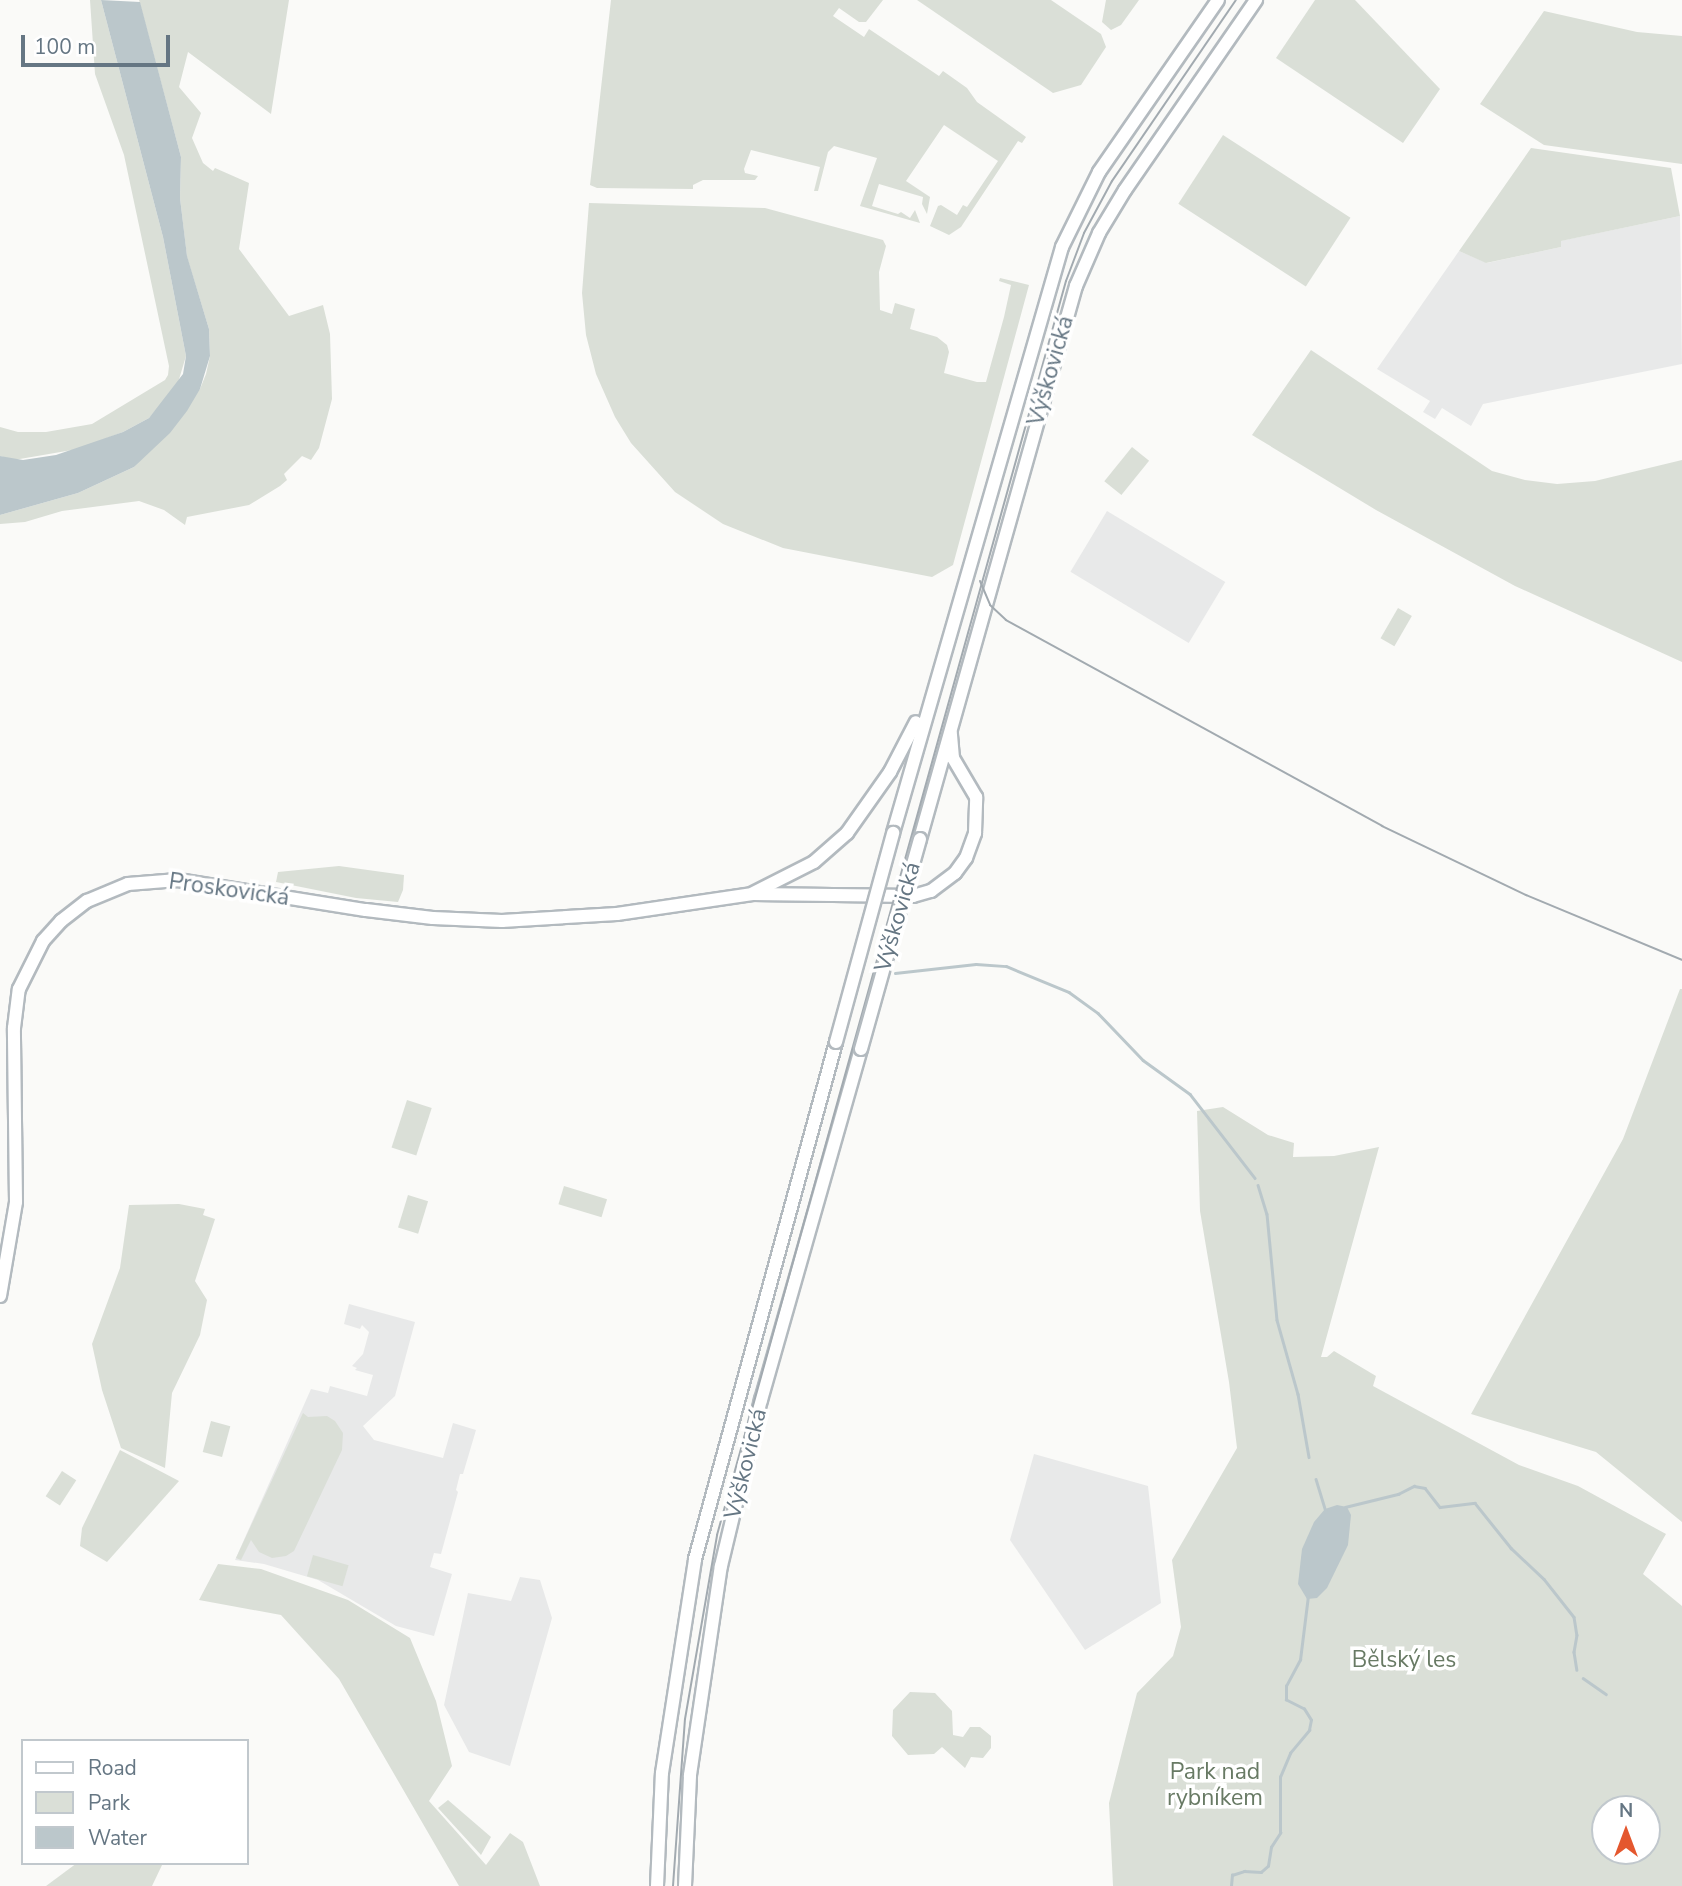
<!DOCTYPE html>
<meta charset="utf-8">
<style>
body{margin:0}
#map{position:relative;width:1682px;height:1886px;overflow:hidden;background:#fafaf8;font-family:"Nunito Sans",sans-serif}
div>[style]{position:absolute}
.built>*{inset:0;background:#e8e9e9;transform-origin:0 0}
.green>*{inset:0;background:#dadfd7;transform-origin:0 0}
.water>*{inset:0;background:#bbc7cb}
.stream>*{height:2.5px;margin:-1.25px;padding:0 1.25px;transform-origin:1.25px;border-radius:1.25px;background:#bbc7cb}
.roads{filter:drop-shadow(2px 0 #b3babf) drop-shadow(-2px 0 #b3babf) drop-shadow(0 2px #b3babf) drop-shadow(0 -2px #b3babf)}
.secondary>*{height:12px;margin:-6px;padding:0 6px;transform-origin:6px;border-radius:6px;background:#fff}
.tram>*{height:2px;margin:-1px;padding:0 1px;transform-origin:1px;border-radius:1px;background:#a2aab0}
.bridges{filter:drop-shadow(2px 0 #b3babf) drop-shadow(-2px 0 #b3babf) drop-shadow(0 2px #b3babf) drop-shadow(0 -2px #b3babf)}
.secondary-bridge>*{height:12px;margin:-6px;padding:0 6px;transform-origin:6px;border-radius:6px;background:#fff}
span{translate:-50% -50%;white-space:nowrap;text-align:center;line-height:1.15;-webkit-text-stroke:7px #fff;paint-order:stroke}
.street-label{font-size:23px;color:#657683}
.park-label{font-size:23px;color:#687a64}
.legend{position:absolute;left:21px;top:1739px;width:228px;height:126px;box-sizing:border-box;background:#fff;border:2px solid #c1c8cd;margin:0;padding:9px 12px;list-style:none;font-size:21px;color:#657683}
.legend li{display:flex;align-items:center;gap:14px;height:35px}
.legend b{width:35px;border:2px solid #c1c8cd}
.north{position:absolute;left:1591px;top:1795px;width:70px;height:70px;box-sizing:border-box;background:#fff;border:2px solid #c1c8cd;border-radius:50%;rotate:0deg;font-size:19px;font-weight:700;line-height:28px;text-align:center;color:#657683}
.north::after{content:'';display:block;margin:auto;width:24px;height:32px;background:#e4572e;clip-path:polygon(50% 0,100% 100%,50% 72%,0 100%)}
.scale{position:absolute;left:21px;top:35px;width:149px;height:32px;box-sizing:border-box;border:4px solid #657683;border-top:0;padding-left:9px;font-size:21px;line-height:24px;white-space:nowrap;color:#657683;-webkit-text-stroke:5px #fff;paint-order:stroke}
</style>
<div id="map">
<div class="built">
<div style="clip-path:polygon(1680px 216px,1682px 364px,1483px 404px,1471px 426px,1442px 408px,1435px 419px,1423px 412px,1430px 401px,1377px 369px,1459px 251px,1487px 263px,1561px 247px,1560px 241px)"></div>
<div style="left:1107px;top:511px;width:138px;height:71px;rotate:31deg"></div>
<div style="clip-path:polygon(349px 1304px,415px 1322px,395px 1396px,363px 1426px,374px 1440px,443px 1458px,453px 1423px,476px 1430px,463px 1474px,460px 1474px,456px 1490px,458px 1492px,441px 1554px,434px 1553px,430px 1567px,452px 1574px,434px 1636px,396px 1626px,318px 1580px,264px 1564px,235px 1560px,311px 1389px,328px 1393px,330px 1386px,367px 1396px,373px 1375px,355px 1370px,357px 1368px,352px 1366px,363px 1354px,369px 1332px,362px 1325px,360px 1329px,344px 1324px)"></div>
<div style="clip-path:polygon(1034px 1454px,1148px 1486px,1161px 1603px,1085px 1650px,1010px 1540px)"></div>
<div style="clip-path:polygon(520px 1577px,540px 1580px,552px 1618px,510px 1766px,469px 1752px,444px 1705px,468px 1593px,511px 1601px)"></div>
</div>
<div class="green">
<div style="clip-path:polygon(90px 0,101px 0,163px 237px,186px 356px,177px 386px,149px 418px,123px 432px,78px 449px,14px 460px,0 456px,0 427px,18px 432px,46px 432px,92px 424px,165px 380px,168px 375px,169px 366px,124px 155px,95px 74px)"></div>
<div style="clip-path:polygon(139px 0,289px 0,271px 114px,188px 52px,179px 87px,201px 113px,192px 138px,203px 163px,213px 171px,215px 168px,249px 183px,239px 249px,289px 316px,323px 305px,330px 334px,332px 399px,319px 448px,311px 460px,302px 456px,284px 474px,287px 480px,280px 486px,249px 505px,187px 517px,185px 525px,164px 510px,139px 501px,62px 511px,25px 522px,0 524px,0 515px,78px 493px,134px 467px,200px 389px,206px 374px,210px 356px,209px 329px,187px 257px,180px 198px,181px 157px)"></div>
<div style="clip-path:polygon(611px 0,883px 0,866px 22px,859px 22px,839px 8px,833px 16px,864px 37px,869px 29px,939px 76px,943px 71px,967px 88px,977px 102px,1026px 137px,1022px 143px,1018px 141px,961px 227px,949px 235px,930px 226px,938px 206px,941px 205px,957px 215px,963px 205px,967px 207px,998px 161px,944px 125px,906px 181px,930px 197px,927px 214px,922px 204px,923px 197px,879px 184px,872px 206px,898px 214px,901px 212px,910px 218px,915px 210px,920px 223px,860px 206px,877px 158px,834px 146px,828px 152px,818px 191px,814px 191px,820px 167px,751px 150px,744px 169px,745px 173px,758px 176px,755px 180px,703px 180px,693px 185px,693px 189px,597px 188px,590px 185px)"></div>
<div style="clip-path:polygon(917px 0,1051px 0,1101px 34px,1106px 47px,1081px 85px,1053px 93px)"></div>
<div style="clip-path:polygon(1106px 0,1139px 0,1121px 25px,1111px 30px,1102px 22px)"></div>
<div style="clip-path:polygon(1315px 0,1355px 0,1440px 89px,1403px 143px,1276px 58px)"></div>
<div style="clip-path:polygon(1544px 11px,1637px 32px,1682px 36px,1682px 164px,1544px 145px,1480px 104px)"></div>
<div style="left:1223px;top:135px;width:152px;height:82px;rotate:33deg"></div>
<div style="clip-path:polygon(1531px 148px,1671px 168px,1680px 216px,1561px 241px,1561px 247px,1486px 263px,1459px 251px)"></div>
<div style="clip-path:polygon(589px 203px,765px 208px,883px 240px,886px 246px,879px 272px,880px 310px,892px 314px,895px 303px,915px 309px,910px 329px,937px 337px,947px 345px,949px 352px,944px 373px,977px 382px,986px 382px,1004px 317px,1011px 285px,999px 281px,1000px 278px,1029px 285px,953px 565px,932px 577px,783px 548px,723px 524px,675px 492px,631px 443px,615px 417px,596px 374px,586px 335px,582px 293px)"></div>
<div style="clip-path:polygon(1311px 350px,1492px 471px,1525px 480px,1557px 484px,1595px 481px,1682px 460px,1682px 662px,1515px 586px,1376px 510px,1252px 435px)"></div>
<div style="left:1132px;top:447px;width:22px;height:44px;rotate:39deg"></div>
<div style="left:1398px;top:608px;width:16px;height:35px;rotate:30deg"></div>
<div style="clip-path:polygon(339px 866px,404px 875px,403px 890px,398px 902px,356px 898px,276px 882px,278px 872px)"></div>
<div style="clip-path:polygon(1680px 989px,1682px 989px,1682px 1522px,1596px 1452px,1471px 1414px,1623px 1139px)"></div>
<div style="left:407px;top:1100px;width:26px;height:50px;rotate:18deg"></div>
<div style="clip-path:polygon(evenodd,1223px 1107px,1268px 1135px,1294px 1143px,1293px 1157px,1334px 1156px,1379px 1147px,1321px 1357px,1327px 1357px,1334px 1351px,1376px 1376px,1373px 1386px,1519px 1465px,1578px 1486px,1666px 1534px,1643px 1574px,1682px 1606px,1682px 1886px,1113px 1886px,1109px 1803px,1137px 1693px,1173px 1656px,1181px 1627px,1172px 1560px,1237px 1448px,1229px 1382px,1200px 1211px,1197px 1111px,1223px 1107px,1605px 1809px,1647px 1809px,1647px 1851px,1605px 1851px,1605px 1809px)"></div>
<div style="left:564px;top:1186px;width:45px;height:19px;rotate:17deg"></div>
<div style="left:408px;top:1195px;width:21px;height:34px;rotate:17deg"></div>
<div style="clip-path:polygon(179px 1204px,205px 1209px,203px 1215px,215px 1219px,195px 1281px,207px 1300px,200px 1335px,172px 1393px,165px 1468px,121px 1448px,102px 1390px,92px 1344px,120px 1268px,129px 1205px)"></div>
<div style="clip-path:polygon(303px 1413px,308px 1417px,327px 1416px,335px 1421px,343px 1433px,342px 1450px,294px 1551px,286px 1556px,272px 1558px,259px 1552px,251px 1540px,241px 1560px,236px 1558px)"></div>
<div style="left:211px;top:1421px;width:20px;height:32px;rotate:15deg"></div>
<div style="clip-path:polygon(120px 1450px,179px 1481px,107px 1562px,80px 1546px,82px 1528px)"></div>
<div style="left:62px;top:1471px;width:17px;height:30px;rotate:33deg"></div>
<div style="left:313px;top:1555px;width:37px;height:22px;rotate:16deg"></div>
<div style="clip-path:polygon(218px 1564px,261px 1569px,348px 1600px,410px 1638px,436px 1701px,452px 1766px,429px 1801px,486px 1865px,510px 1833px,523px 1842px,540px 1886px,459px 1886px,339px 1679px,281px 1615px,199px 1600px)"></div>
<div style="clip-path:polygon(910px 1692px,935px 1693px,952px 1711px,953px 1735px,963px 1737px,970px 1727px,980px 1727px,991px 1736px,991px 1748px,983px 1758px,971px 1757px,965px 1768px,942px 1747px,934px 1754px,908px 1755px,892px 1736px,893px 1710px)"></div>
<div style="clip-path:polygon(448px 1800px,491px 1837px,481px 1855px,438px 1808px)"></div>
<div style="clip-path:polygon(77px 1863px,163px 1863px,152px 1886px,46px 1886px)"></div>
</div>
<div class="water">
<div style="clip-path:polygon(101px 0,140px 2px,181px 157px,180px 198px,187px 256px,209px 329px,210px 356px,200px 389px,187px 411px,170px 433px,134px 467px,78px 493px,0 515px,0 456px,23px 460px,56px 455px,123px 432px,149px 418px,183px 374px,186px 356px,163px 237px)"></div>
<div style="clip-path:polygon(1337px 1505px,1347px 1507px,1351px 1515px,1348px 1545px,1327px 1588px,1317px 1598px,1307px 1599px,1298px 1584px,1302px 1549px,1314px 1522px,1325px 1509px)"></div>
</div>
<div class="stream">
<div style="left:895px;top:973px;width:81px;rotate:-6.3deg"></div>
<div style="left:976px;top:964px;width:30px;rotate:4deg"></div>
<div style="left:1006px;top:966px;width:68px;rotate:22.4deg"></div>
<div style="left:1069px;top:992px;width:36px;rotate:36deg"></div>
<div style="left:1098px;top:1013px;width:65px;rotate:46.2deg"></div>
<div style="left:1143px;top:1060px;width:58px;rotate:35.9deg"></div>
<div style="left:1190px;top:1094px;width:106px;rotate:52.3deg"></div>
<div style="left:1258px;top:1185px;width:30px;rotate:73deg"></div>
<div style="left:1267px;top:1214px;width:106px;rotate:84.6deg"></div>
<div style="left:1277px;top:1320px;width:77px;rotate:74.2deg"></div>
<div style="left:1298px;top:1394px;width:64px;rotate:80.1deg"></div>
<div style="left:1316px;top:1479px;width:34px;rotate:73deg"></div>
<div style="left:1345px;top:1507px;width:55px;rotate:-13.8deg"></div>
<div style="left:1398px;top:1494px;width:18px;rotate:-27deg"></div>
<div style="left:1414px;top:1486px;width:11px;rotate:10deg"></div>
<div style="left:1425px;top:1488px;width:24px;rotate:52deg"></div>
<div style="left:1440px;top:1507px;width:35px;rotate:-7deg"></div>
<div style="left:1475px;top:1503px;width:58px;rotate:51.3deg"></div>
<div style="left:1511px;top:1548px;width:45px;rotate:43.2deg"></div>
<div style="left:1544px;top:1579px;width:48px;rotate:51.7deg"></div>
<div style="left:1574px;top:1617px;width:18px;rotate:81deg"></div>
<div style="left:1577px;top:1635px;width:17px;rotate:100deg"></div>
<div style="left:1574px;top:1652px;width:18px;rotate:81deg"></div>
<div style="left:1583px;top:1678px;width:28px;rotate:35deg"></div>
<div style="left:1231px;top:1886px;width:11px;rotate:-85deg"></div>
<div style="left:1232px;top:1875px;width:13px;rotate:-18deg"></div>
<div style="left:1244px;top:1871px;width:17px;rotate:3deg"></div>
<div style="left:1261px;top:1872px;width:9px;rotate:-41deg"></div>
<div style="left:1268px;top:1866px;width:19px;rotate:-81deg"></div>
<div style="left:1271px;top:1847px;width:17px;rotate:-57deg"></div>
<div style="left:1280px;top:1833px;width:56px;rotate:-90deg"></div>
<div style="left:1280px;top:1777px;width:26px;rotate:-67deg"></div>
<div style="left:1290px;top:1753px;width:30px;rotate:-50deg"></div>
<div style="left:1309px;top:1730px;width:10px;rotate:-79deg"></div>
<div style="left:1311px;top:1720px;width:13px;rotate:-122deg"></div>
<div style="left:1304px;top:1709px;width:20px;rotate:-153deg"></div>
<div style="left:1286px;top:1700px;width:14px;rotate:-90deg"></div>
<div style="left:1286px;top:1686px;width:30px;rotate:-62deg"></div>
<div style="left:1300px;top:1660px;width:64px;rotate:-82.9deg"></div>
</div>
<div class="roads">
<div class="secondary">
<div style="left:893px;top:833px;width:610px;rotate:-73.91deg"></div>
<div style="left:1062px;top:247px;width:84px;rotate:-63.7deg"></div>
<div style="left:1099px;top:172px;width:209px;rotate:-55.3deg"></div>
<div style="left:920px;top:839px;width:575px;rotate:-74.25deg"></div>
<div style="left:1076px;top:286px;width:58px;rotate:-66.5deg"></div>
<div style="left:1099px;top:233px;width:50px;rotate:-58.8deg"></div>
<div style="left:1125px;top:190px;width:231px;rotate:-55.4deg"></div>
<div style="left:753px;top:893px;width:68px;rotate:-26.9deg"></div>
<div style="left:814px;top:862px;width:44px;rotate:-41.3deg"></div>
<div style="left:847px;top:833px;width:75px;rotate:-54.8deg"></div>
<div style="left:890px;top:772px;width:56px;rotate:-62.5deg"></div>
<div style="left:0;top:1296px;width:95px;rotate:-80.3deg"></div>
<div style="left:16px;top:1202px;width:174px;rotate:-90.7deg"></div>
<div style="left:14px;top:1028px;width:39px;rotate:-83deg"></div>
<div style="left:19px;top:989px;width:54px;rotate:-63.4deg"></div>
<div style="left:43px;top:941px;width:27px;rotate:-48deg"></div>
<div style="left:61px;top:921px;width:33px;rotate:-38deg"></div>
<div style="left:87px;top:901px;width:44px;rotate:-22.5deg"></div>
<div style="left:128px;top:884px;width:50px;rotate:-4.6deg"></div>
<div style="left:178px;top:880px;width:190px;rotate:9.1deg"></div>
<div style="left:366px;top:910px;width:67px;rotate:6.8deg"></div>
<div style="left:433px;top:918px;width:69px;rotate:2.5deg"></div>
<div style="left:502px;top:921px;width:115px;rotate:-3.5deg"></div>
<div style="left:617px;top:914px;width:137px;rotate:-8.4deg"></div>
<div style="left:753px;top:894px;width:160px;rotate:0.7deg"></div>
<div style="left:913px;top:896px;width:19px;rotate:-16deg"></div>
<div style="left:931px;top:891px;width:30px;rotate:-37deg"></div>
<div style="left:955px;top:873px;width:19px;rotate:-54deg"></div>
<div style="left:966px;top:858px;width:27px;rotate:-70deg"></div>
<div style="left:975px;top:833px;width:36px;rotate:-88deg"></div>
<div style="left:976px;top:797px;width:45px;rotate:-120.5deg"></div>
<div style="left:953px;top:758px;width:25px;rotate:-95deg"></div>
<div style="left:657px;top:1886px;width:113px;rotate:-87.5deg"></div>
<div style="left:662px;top:1773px;width:217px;rotate:-81.2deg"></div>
<div style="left:695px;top:1559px;width:536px;rotate:-74.74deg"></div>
<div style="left:685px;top:1886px;width:111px;rotate:-87.4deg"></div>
<div style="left:690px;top:1775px;width:211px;rotate:-81.6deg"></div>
<div style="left:721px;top:1566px;width:171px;rotate:-76.5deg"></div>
<div style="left:761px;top:1400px;width:365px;rotate:-74.1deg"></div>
</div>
</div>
<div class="tram">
<div style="left:980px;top:581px;width:26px;rotate:67deg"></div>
<div style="left:990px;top:605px;width:22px;rotate:43deg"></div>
<div style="left:1006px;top:620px;width:429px;rotate:28.7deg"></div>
<div style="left:1382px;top:826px;width:160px;rotate:25.6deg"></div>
<div style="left:1526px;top:895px;width:169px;rotate:22.6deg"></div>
<div style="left:673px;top:1886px;width:167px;rotate:-85.9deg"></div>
<div style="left:685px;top:1719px;width:187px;rotate:-80.1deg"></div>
<div style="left:717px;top:1535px;width:1302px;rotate:-74.45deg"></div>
<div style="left:1066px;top:281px;width:51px;rotate:-69.4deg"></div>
<div style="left:1084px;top:233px;width:59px;rotate:-61.7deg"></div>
<div style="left:1112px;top:181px;width:219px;rotate:-55.6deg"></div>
</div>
<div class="bridges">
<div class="secondary-bridge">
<div style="left:836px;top:1042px;width:217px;rotate:-74.7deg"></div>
<div style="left:861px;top:1049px;width:218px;rotate:-74.3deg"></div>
</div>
</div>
<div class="street-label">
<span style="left:1051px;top:371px;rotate:-74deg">Výškovická</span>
<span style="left:229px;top:890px;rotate:8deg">Proskovická</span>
<span style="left:898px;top:917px;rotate:-74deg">Výškovická</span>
<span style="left:746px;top:1464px;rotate:-76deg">Výškovická</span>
</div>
<div class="park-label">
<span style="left:1404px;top:1660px">Bělský les</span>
<span style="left:1215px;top:1785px">Park nad<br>rybníkem</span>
</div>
<ul class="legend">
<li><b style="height:9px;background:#fff"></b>Road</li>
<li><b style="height:19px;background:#dadfd7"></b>Park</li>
<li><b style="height:19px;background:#bbc7cb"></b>Water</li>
</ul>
<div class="north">N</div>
<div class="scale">100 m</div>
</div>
